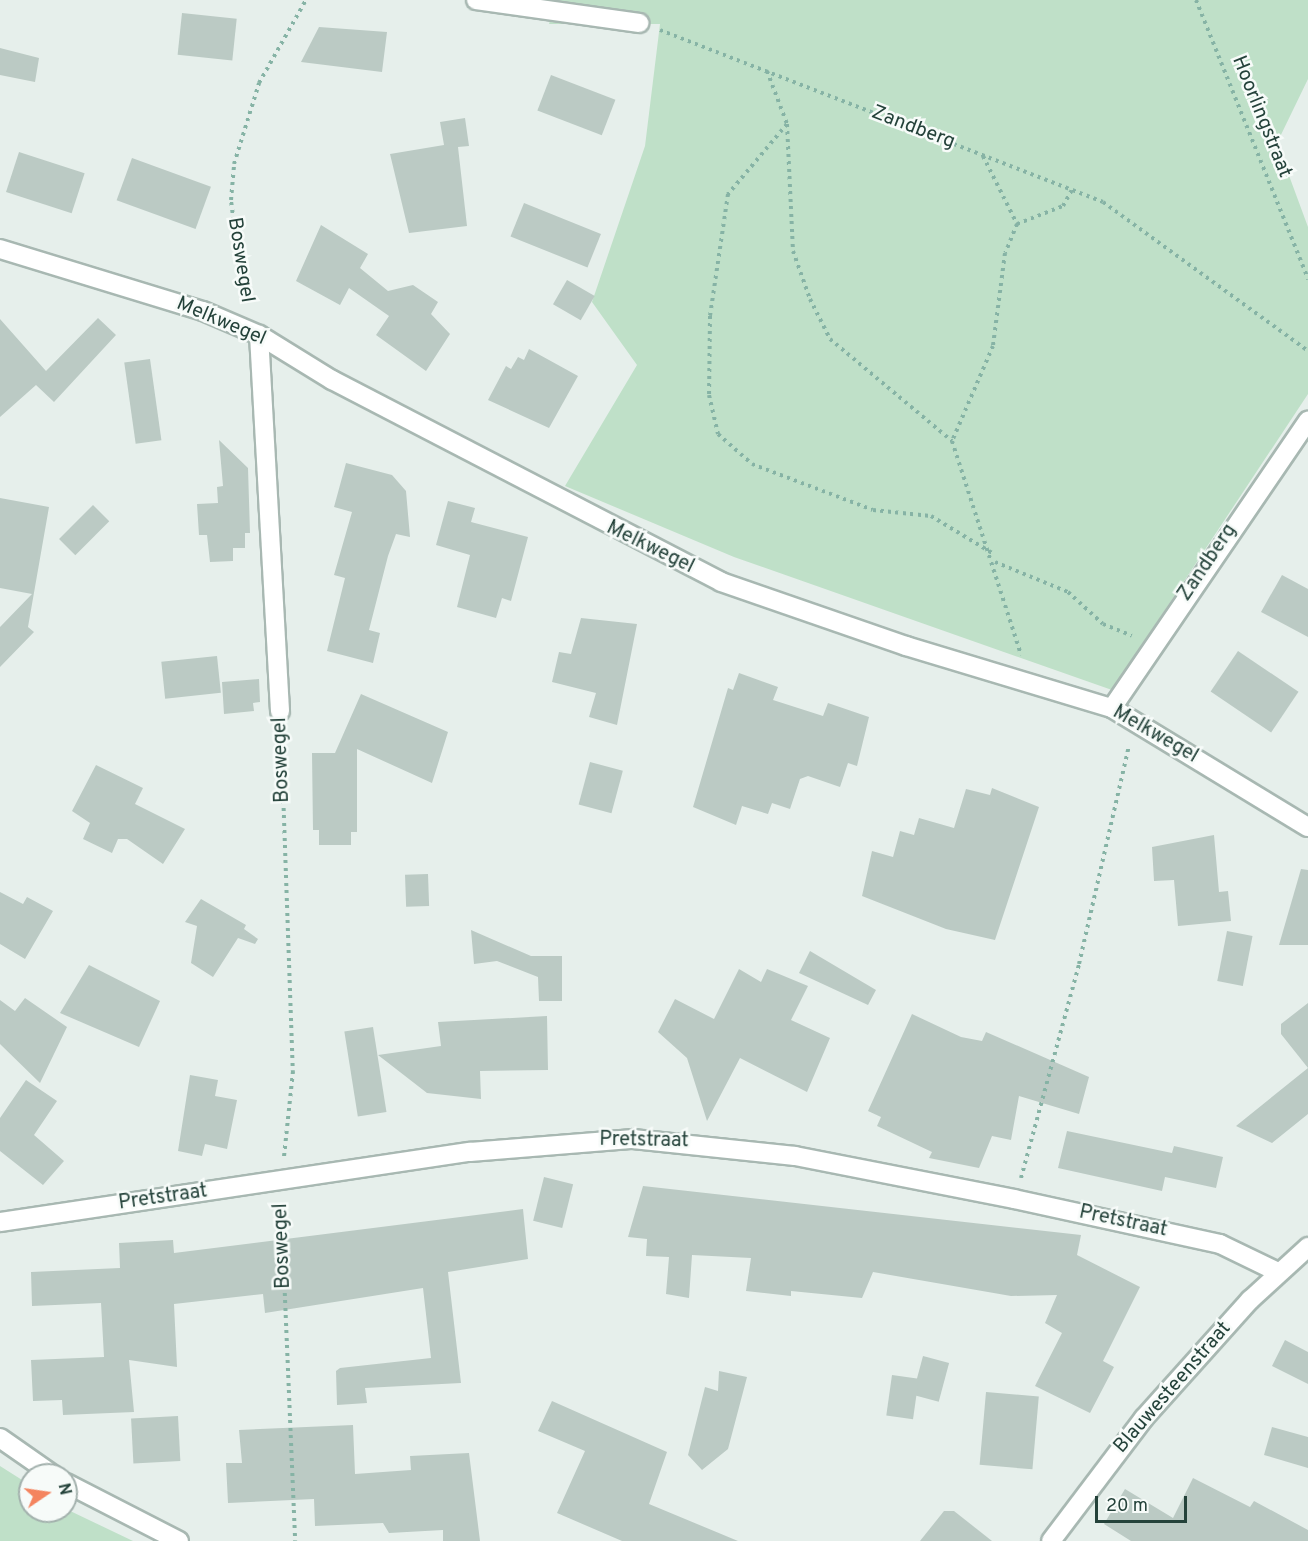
<!DOCTYPE html>
<style>
body{margin:0}
#map{position:relative;width:1308px;height:1541px;overflow:hidden;background:#e6efeb;font-family:Overpass,sans-serif}
div>[style]{position:absolute}
.green>*{inset:0;background:#bfe0c8}
.building>*{inset:0;background:#bbcac4;transform-origin:0 0}
.path>*{height:4px;margin-top:-2px;transform-origin:0;background:repeating-linear-gradient(90deg,#86b3a5 0 3px,transparent 0 7.5px)}
.roads{filter:drop-shadow(2px 0 #a8b8b2) drop-shadow(-2px 0 #a8b8b2) drop-shadow(0 2px #a8b8b2) drop-shadow(0 -2px #a8b8b2)}
.street>*{height:18px;margin:-9px;padding:0 9px;transform-origin:9px;border-radius:9px;background:#fff}
span{translate:-50% -50%;white-space:nowrap;text-align:center;line-height:1.15;-webkit-text-stroke:5px #f7fbf9;paint-order:stroke}
.street-label{font-size:20px;color:#24423a}
.north{position:absolute;left:18px;top:1463px;width:60px;height:60px;box-sizing:border-box;background:#f7fbf9;border:2px solid #a3b1ad;border-radius:50%;rotate:77deg;font-size:16px;font-weight:700;line-height:24px;text-align:center;color:#24423a}
.north::after{content:'';display:block;margin:auto;width:21px;height:27px;background:#f4845f;clip-path:polygon(50% 0,100% 100%,50% 72%,0 100%)}
.scale{position:absolute;left:1095px;top:1496px;width:92px;height:27px;box-sizing:border-box;border:3px solid #24423a;border-top:0;padding-left:8px;font-size:18px;line-height:21px;white-space:nowrap;color:#24423a;-webkit-text-stroke:4px #f7fbf9;paint-order:stroke}
</style>
<div id="map">
<div class="green">
<div style="clip-path:polygon(556px 0,1308px 0,1308px 79px,1277px 143px,1308px 227px,1308px 394px,1112px 690px,734px 557px,565px 486px,637px 365px,592px 302px,645px 146px,660px 24px,549px 24px)"></div>
<div style="clip-path:polygon(0 1466px,30px 1485px,30px 1511px,66px 1509px,133px 1541px,0 1541px)"></div>
</div>
<div class="building">
<div style="left:182px;top:13px;width:55px;height:42px;rotate:6deg"></div>
<div style="clip-path:polygon(319px 27px,387px 32px,382px 72px,301px 62px)"></div>
<div style="clip-path:polygon(0 48px,39px 58px,35px 82px,0 75px)"></div>
<div style="left:551px;top:75px;width:69px;height:38px;rotate:21deg"></div>
<div style="clip-path:polygon(465px 118px,469px 146px,458px 147px,467px 226px,409px 233px,390px 154px,444px 145px,440px 122px)"></div>
<div style="left:19px;top:152px;width:69px;height:42px;rotate:18deg"></div>
<div style="left:132px;top:158px;width:84px;height:45px;rotate:20deg"></div>
<div style="left:524px;top:203px;width:83px;height:36px;rotate:22deg"></div>
<div style="clip-path:polygon(321px 225px,368px 254px,360px 268px,388px 291px,413px 285px,438px 302px,431px 314px,450px 334px,426px 371px,376px 335px,389px 316px,349px 288px,340px 305px,296px 281px)"></div>
<div style="left:567px;top:280px;width:32px;height:28px;rotate:30deg"></div>
<div style="clip-path:polygon(98px 318px,116px 335px,54px 402px,36px 385px,0 417px,0 319px,46px 371px)"></div>
<div style="clip-path:polygon(529px 349px,578px 376px,549px 428px,488px 400px,506px 366px,511px 369px,518px 357px,524px 360px)"></div>
<div style="left:150px;top:359px;width:82px;height:26px;rotate:82deg"></div>
<div style="clip-path:polygon(219px 440px,248px 468px,250px 533px,245px 533px,245px 548px,233px 548px,233px 561px,210px 562px,207px 535px,199px 535px,197px 504px,218px 503px,217px 487px,223px 486px)"></div>
<div style="clip-path:polygon(346px 463px,392px 475px,406px 491px,410px 537px,396px 534px,388px 556px,369px 630px,380px 633px,373px 663px,327px 651px,345px 578px,334px 575px,352px 512px,334px 507px)"></div>
<div style="clip-path:polygon(0 498px,49px 507px,28px 627px,34px 632px,0 667px,0 627px,32px 594px,0 588px)"></div>
<div style="clip-path:polygon(448px 501px,475px 508px,471px 522px,528px 537px,511px 601px,502px 598px,496px 618px,457px 607px,470px 555px,436px 545px)"></div>
<div style="left:93px;top:505px;width:23px;height:48px;rotate:45deg"></div>
<div style="clip-path:polygon(1282px 575px,1308px 589px,1308px 637px,1261px 612px)"></div>
<div style="clip-path:polygon(581px 618px,637px 624px,617px 725px,589px 717px,596px 693px,552px 682px,559px 652px,571px 654px)"></div>
<div style="left:1238px;top:651px;width:73px;height:49px;rotate:34deg"></div>
<div style="left:217px;top:656px;width:37px;height:56px;rotate:84deg"></div>
<div style="clip-path:polygon(739px 673px,778px 687px,773px 700px,823px 716px,828px 703px,869px 717px,857px 766px,848px 763px,840px 787px,808px 776px,800px 779px,790px 809px,772px 803px,768px 814px,742px 806px,736px 825px,693px 807px,728px 688px,733px 690px)"></div>
<div style="clip-path:polygon(259px 679px,260px 702px,253px 703px,254px 711px,224px 714px,222px 682px)"></div>
<div style="clip-path:polygon(361px 694px,448px 732px,432px 783px,357px 749px,357px 832px,351px 832px,351px 845px,319px 845px,319px 830px,313px 830px,312px 753px,335px 753px)"></div>
<div style="left:590px;top:762px;width:34px;height:44px;rotate:15deg"></div>
<div style="clip-path:polygon(96px 765px,143px 788px,135px 804px,185px 829px,163px 864px,127px 839px,118px 839px,112px 853px,83px 839px,90px 823px,72px 811px)"></div>
<div style="clip-path:polygon(992px 788px,1039px 807px,995px 940px,946px 929px,862px 896px,872px 851px,893px 857px,900px 831px,914px 835px,919px 818px,954px 828px,966px 789px,990px 795px)"></div>
<div style="clip-path:polygon(1214px 835px,1219px 892px,1228px 891px,1231px 921px,1178px 926px,1174px 880px,1154px 881px,1152px 847px)"></div>
<div style="clip-path:polygon(1301px 869px,1308px 870px,1308px 945px,1279px 945px)"></div>
<div style="left:428px;top:874px;width:32px;height:23px;rotate:88deg"></div>
<div style="clip-path:polygon(0 892px,23px 904px,27px 897px,53px 911px,25px 959px,0 944px)"></div>
<div style="clip-path:polygon(201px 899px,246px 925px,244px 929px,258px 939px,255px 944px,238px 938px,213px 977px,191px 963px,197px 926px,185px 922px)"></div>
<div style="clip-path:polygon(471px 930px,531px 956px,562px 956px,562px 1001px,539px 1001px,538px 977px,497px 961px,474px 964px)"></div>
<div style="left:1227px;top:931px;width:26px;height:51px;rotate:11deg"></div>
<div style="clip-path:polygon(810px 951px,876px 990px,868px 1005px,799px 973px)"></div>
<div style="clip-path:polygon(89px 965px,160px 1001px,139px 1047px,60px 1013px)"></div>
<div style="clip-path:polygon(739px 969px,761px 982px,767px 969px,808px 986px,791px 1020px,830px 1038px,807px 1092px,740px 1058px,707px 1121px,687px 1058px,658px 1032px,675px 999px,714px 1019px)"></div>
<div style="clip-path:polygon(25px 998px,67px 1027px,40px 1083px,0 1044px,0 1000px,15px 1011px)"></div>
<div style="clip-path:polygon(1308px 1003px,1308px 1114px,1272px 1143px,1236px 1126px,1308px 1068px,1281px 1034px,1281px 1024px)"></div>
<div style="clip-path:polygon(912px 1014px,961px 1037px,982px 1041px,986px 1032px,1089px 1077px,1079px 1114px,1019px 1096px,1011px 1140px,992px 1136px,979px 1168px,929px 1158px,932px 1152px,877px 1126px,881px 1117px,868px 1111px)"></div>
<div style="clip-path:polygon(547px 1016px,548px 1070px,480px 1071px,481px 1099px,427px 1093px,378px 1055px,441px 1046px,438px 1022px)"></div>
<div style="left:373px;top:1027px;width:86px;height:29px;rotate:81deg"></div>
<div style="clip-path:polygon(190px 1075px,218px 1080px,215px 1096px,237px 1100px,227px 1149px,205px 1144px,202px 1156px,178px 1151px)"></div>
<div style="clip-path:polygon(26px 1080px,57px 1101px,34px 1135px,64px 1161px,43px 1185px,0 1151px,0 1118px)"></div>
<div style="clip-path:polygon(1067px 1131px,1172px 1153px,1174px 1146px,1223px 1157px,1216px 1188px,1165px 1177px,1162px 1191px,1058px 1168px)"></div>
<div style="left:544px;top:1177px;width:30px;height:45px;rotate:14deg"></div>
<div style="clip-path:polygon(643px 1186px,1081px 1235px,1077px 1255px,1140px 1287px,1103px 1361px,1114px 1367px,1090px 1413px,1035px 1386px,1062px 1333px,1045px 1323px,1057px 1295px,1011px 1296px,873px 1272px,862px 1298px,791px 1291px,791px 1296px,746px 1291px,751px 1258px,692px 1255px,689px 1298px,666px 1294px,669px 1257px,646px 1256px,647px 1239px,628px 1237px)"></div>
<div style="clip-path:polygon(523px 1209px,528px 1259px,448px 1272px,461px 1383px,365px 1388px,367px 1403px,337px 1405px,336px 1371px,340px 1368px,431px 1358px,423px 1288px,265px 1313px,263px 1294px,174px 1304px,177px 1367px,129px 1360px,134px 1412px,63px 1415px,62px 1400px,33px 1401px,31px 1360px,104px 1357px,101px 1303px,32px 1306px,31px 1272px,120px 1268px,119px 1243px,173px 1240px,174px 1253px)"></div>
<div style="clip-path:polygon(1285px 1340px,1308px 1352px,1308px 1384px,1272px 1366px)"></div>
<div style="left:923px;top:1356px;width:27px;height:40px;rotate:15deg"></div>
<div style="clip-path:polygon(719px 1371px,747px 1377px,728px 1449px,702px 1470px,688px 1455px,705px 1387px,718px 1391px)"></div>
<div style="left:892px;top:1375px;width:27px;height:41px;rotate:8deg"></div>
<div style="left:986px;top:1392px;width:53px;height:73px;rotate:5deg"></div>
<div style="clip-path:polygon(552px 1401px,667px 1452px,649px 1504px,738px 1541px,622px 1541px,557px 1513px,585px 1451px,538px 1431px)"></div>
<div style="left:178px;top:1416px;width:45px;height:47px;rotate:87deg"></div>
<div style="clip-path:polygon(353px 1425px,355px 1474px,411px 1470px,410px 1456px,469px 1453px,480px 1541px,443px 1541px,443px 1530px,389px 1533px,383px 1523px,315px 1526px,314px 1499px,228px 1503px,226px 1463px,242px 1463px,239px 1430px)"></div>
<div style="clip-path:polygon(1272px 1427px,1308px 1437px,1308px 1468px,1264px 1455px)"></div>
<div style="clip-path:polygon(1193px 1478px,1250px 1507px,1254px 1501px,1308px 1530px,1308px 1541px,1131px 1541px,1104px 1524px,1125px 1489px,1173px 1518px)"></div>
<div style="clip-path:polygon(944px 1511px,954px 1511px,992px 1541px,920px 1541px)"></div>
</div>
<div class="path">
<div style="left:1196px;top:0;width:301px;rotate:68.1deg"></div>
<div style="left:660px;top:30px;width:475px;rotate:21.2deg"></div>
<div style="left:1103px;top:202px;width:253px;rotate:36deg"></div>
<div style="left:767px;top:71px;width:57px;rotate:69.3deg"></div>
<div style="left:787px;top:124px;width:127px;rotate:87.3deg"></div>
<div style="left:793px;top:251px;width:51px;rotate:70.5deg"></div>
<div style="left:810px;top:299px;width:45px;rotate:63.4deg"></div>
<div style="left:830px;top:339px;width:159px;rotate:39.9deg"></div>
<div style="left:787px;top:124px;width:92px;rotate:130.1deg"></div>
<div style="left:728px;top:194px;width:123px;rotate:98.4deg"></div>
<div style="left:710px;top:316px;width:79px;rotate:90.7deg"></div>
<div style="left:709px;top:395px;width:40px;rotate:77deg"></div>
<div style="left:718px;top:434px;width:45px;rotate:41.4deg"></div>
<div style="left:752px;top:464px;width:129px;rotate:20.8deg"></div>
<div style="left:873px;top:510px;width:58px;rotate:5.9deg"></div>
<div style="left:931px;top:516px;width:71px;rotate:31.2deg"></div>
<div style="left:983px;top:156px;width:76px;rotate:63.4deg"></div>
<div style="left:1017px;top:224px;width:31px;rotate:112deg"></div>
<div style="left:1005px;top:253px;width:94px;rotate:97.4deg"></div>
<div style="left:993px;top:346px;width:103px;rotate:113.3deg"></div>
<div style="left:952px;top:441px;width:225px;rotate:72.1deg"></div>
<div style="left:1017px;top:224px;width:49px;rotate:-21.4deg"></div>
<div style="left:1063px;top:206px;width:18px;rotate:-61deg"></div>
<div style="left:244px;top:302px;width:103px;rotate:-97.3deg"></div>
<div style="left:231px;top:200px;width:36px;rotate:-85deg"></div>
<div style="left:234px;top:164px;width:85px;rotate:-72.8deg"></div>
<div style="left:259px;top:83px;width:95px;rotate:-60.5deg"></div>
<div style="left:995px;top:562px;width:79px;rotate:22.3deg"></div>
<div style="left:1068px;top:592px;width:47px;rotate:42.4deg"></div>
<div style="left:1103px;top:624px;width:31px;rotate:22deg"></div>
<div style="left:281px;top:733px;width:338px;rotate:88deg"></div>
<div style="left:293px;top:1071px;width:86px;rotate:96deg"></div>
<div style="left:1021px;top:1178px;width:222px;rotate:-74.8deg"></div>
<div style="left:1079px;top:964px;width:224px;rotate:-77.1deg"></div>
<div style="left:281px;top:1203px;width:338px;rotate:87.6deg"></div>
</div>
<div class="roads">
<div class="street">
<div style="left:476px;top:0;width:165px;rotate:8deg"></div>
<div style="left:0;top:249px;width:212px;rotate:17deg"></div>
<div style="left:203px;top:311px;width:61px;rotate:23.2deg"></div>
<div style="left:259px;top:335px;width:86px;rotate:31.7deg"></div>
<div style="left:332px;top:380px;width:438px;rotate:27.4deg"></div>
<div style="left:721px;top:582px;width:196px;rotate:19.1deg"></div>
<div style="left:906px;top:646px;width:215px;rotate:16.8deg"></div>
<div style="left:1112px;top:708px;width:229px;rotate:31.3deg"></div>
<div style="left:259px;top:335px;width:377px;rotate:86.8deg"></div>
<div style="left:1112px;top:708px;width:348px;rotate:-55.7deg"></div>
<div style="left:0;top:1222px;width:475px;rotate:-8.5deg"></div>
<div style="left:470px;top:1152px;width:164px;rotate:-4.6deg"></div>
<div style="left:633px;top:1139px;width:163px;rotate:6deg"></div>
<div style="left:795px;top:1156px;width:223px;rotate:11.1deg"></div>
<div style="left:1014px;top:1199px;width:211px;rotate:12.3deg"></div>
<div style="left:1220px;top:1244px;width:64px;rotate:25.8deg"></div>
<div style="left:0;top:1438px;width:65px;rotate:34.9deg"></div>
<div style="left:66px;top:1483px;width:127px;rotate:27.2deg"></div>
<div style="left:1051px;top:1541px;width:154px;rotate:-52.9deg"></div>
<div style="left:1144px;top:1418px;width:159px;rotate:-48.1deg"></div>
<div style="left:1250px;top:1300px;width:79px;rotate:-42.4deg"></div>
</div>
</div>
<div class="street-label">
<span style="left:1261px;top:117px;rotate:68deg">Hoorlingstraat</span>
<span style="left:913px;top:128px;rotate:21deg">Zandberg</span>
<span style="left:240px;top:260px;rotate:81deg">Boswegel</span>
<span style="left:221px;top:322px;rotate:23deg">Melkwegel</span>
<span style="left:650px;top:548px;rotate:26deg">Melkwegel</span>
<span style="left:1208px;top:563px;rotate:-56deg">Zandberg</span>
<span style="left:1155px;top:735px;rotate:30deg">Melkwegel</span>
<span style="left:282px;top:760px;rotate:-92deg">Boswegel</span>
<span style="left:644px;top:1141px;rotate:1deg">Pretstraat</span>
<span style="left:163px;top:1198px;rotate:-8deg">Pretstraat</span>
<span style="left:1123px;top:1222px;rotate:12deg">Pretstraat</span>
<span style="left:283px;top:1246px;rotate:-92deg">Boswegel</span>
<span style="left:1173px;top:1388px;rotate:-49deg">Blauwesteenstraat</span>
</div>
<div class="north">N</div>
<div class="scale">20 m</div>
</div>
